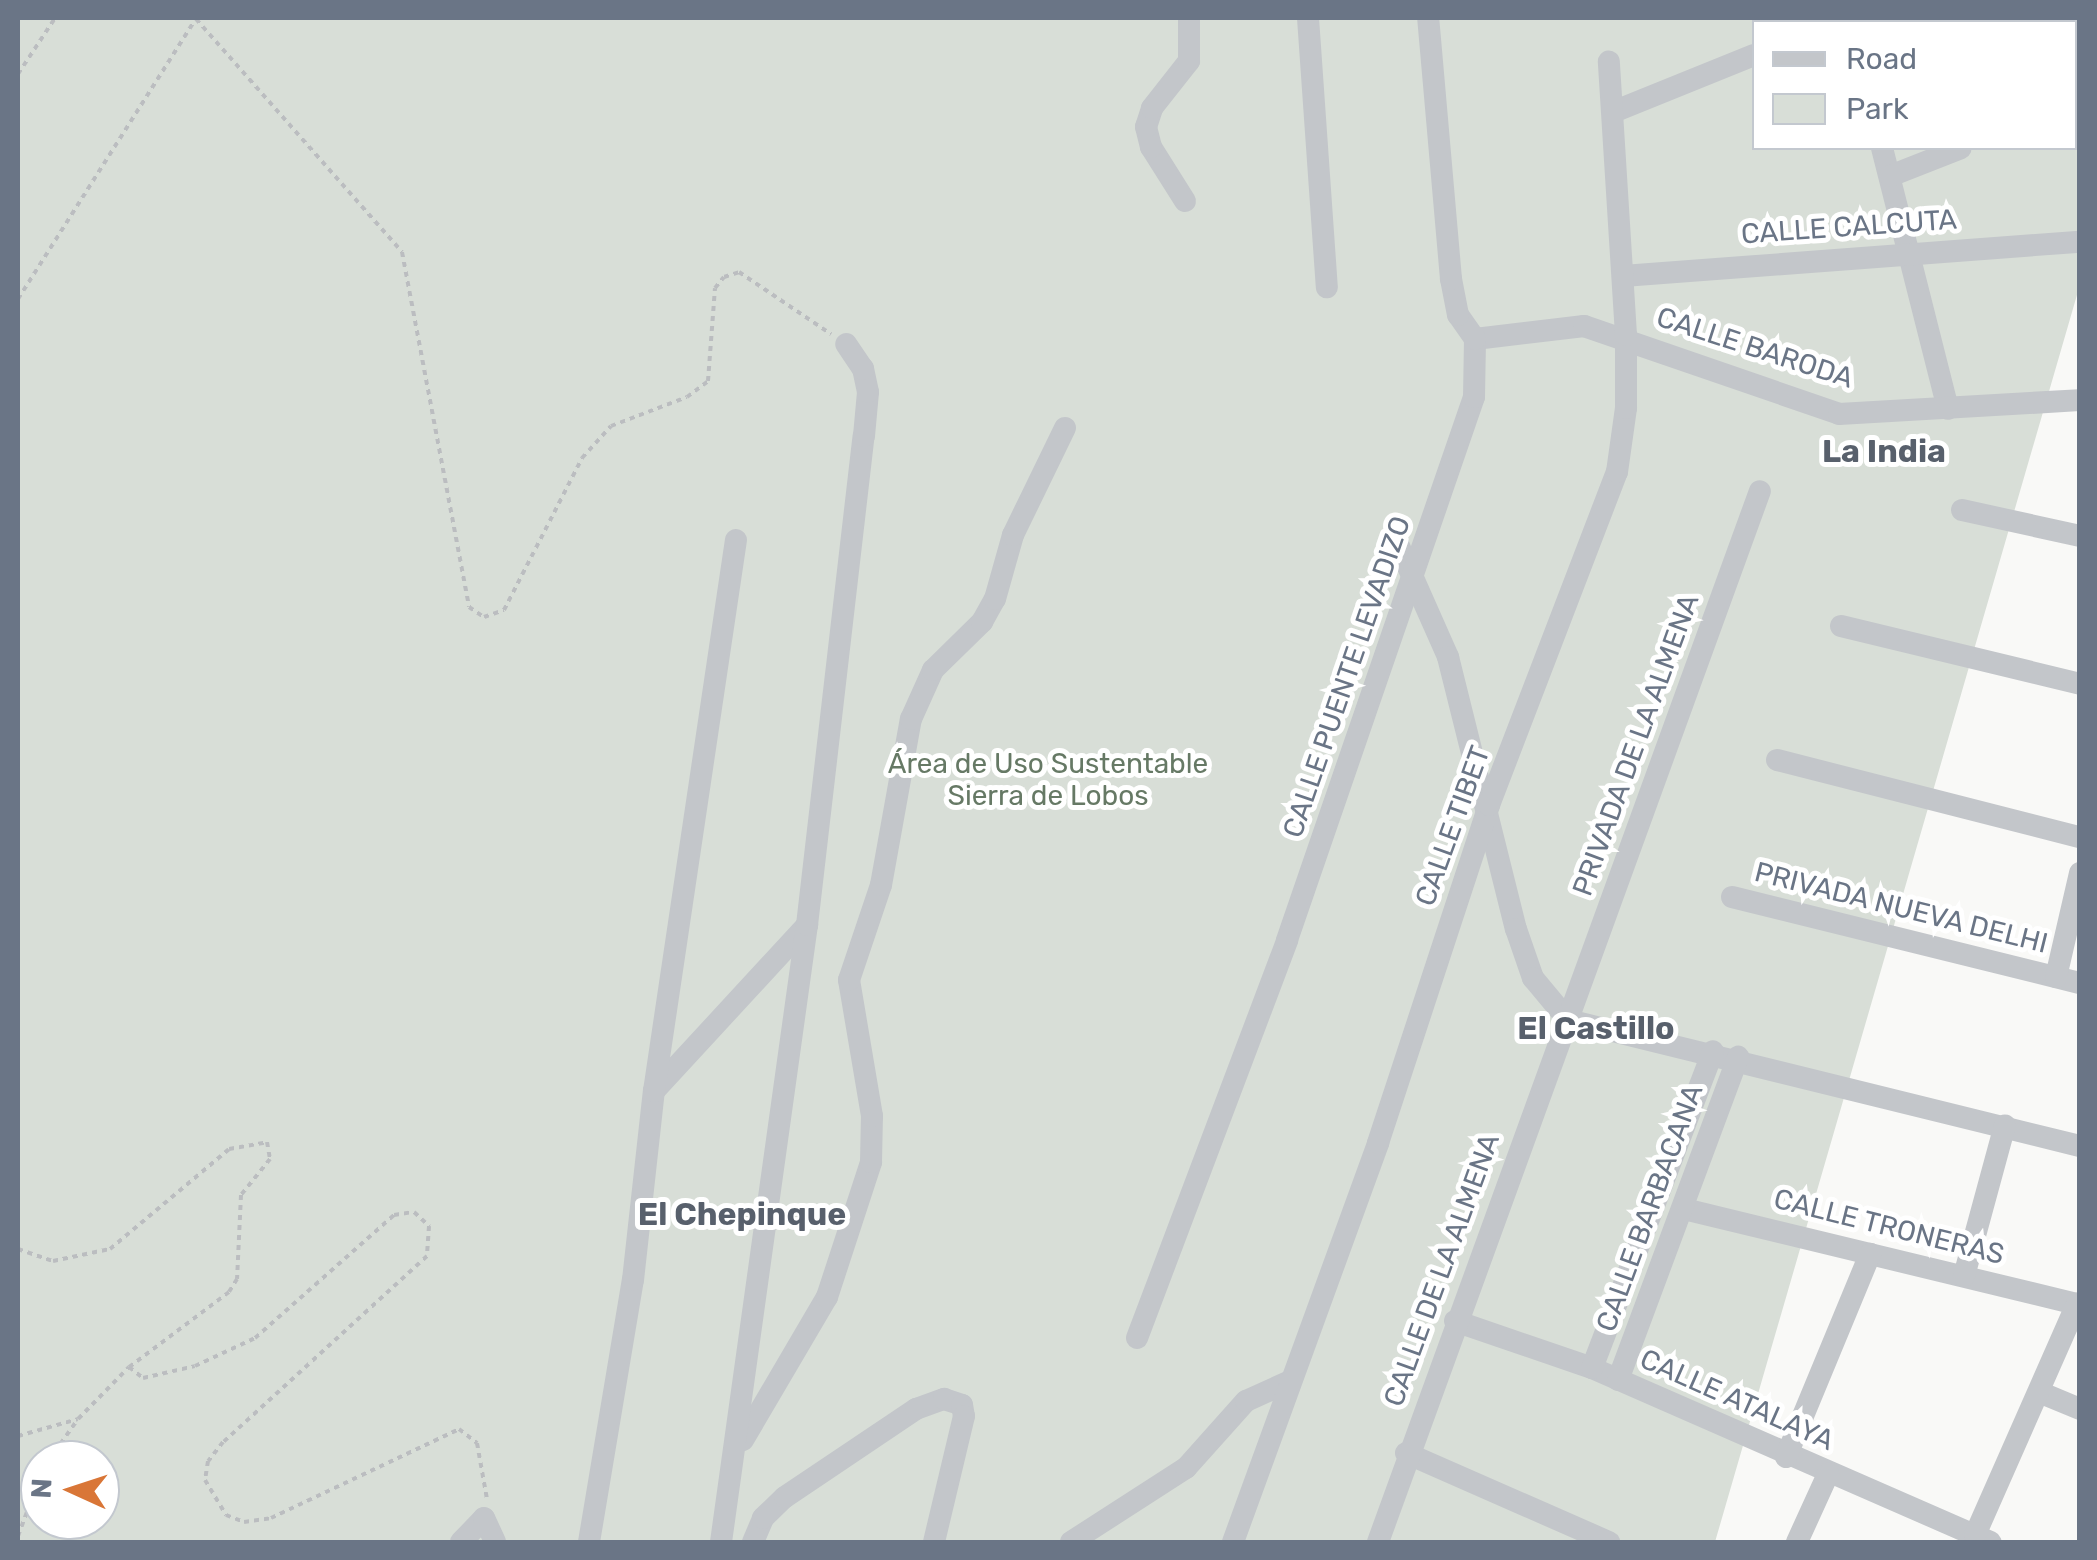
<!DOCTYPE html>
<meta charset="utf-8">
<style>
body{margin:0}
#map{position:relative;width:2097px;height:1560px;overflow:hidden;background:#f9f9f7;font-family:Rubik,sans-serif}
div>[style]{position:absolute}
.green>*{inset:0;background:#d8ded7}
.path>*{height:4px;margin-top:-2px;transform-origin:0;background:repeating-linear-gradient(90deg,#bbbdc0 0 5px,transparent 0 10px)}
.minor>*{height:22px;margin:-11px;padding:0 11px;transform-origin:11px;border-radius:11px;background:#c3c6ca}
span{translate:-50% -50%;white-space:nowrap;text-align:center;line-height:1.15;-webkit-text-stroke:10px #fff;paint-order:stroke}
.street-label{font-size:28px;color:#6a7586}
.park-label{font-size:28px;color:#667965}
.quarter-label{font-size:32px;color:#58606c;font-weight:700}
.frame{position:absolute;inset:0;border:20px solid #6a7586;pointer-events:none}
.legend{position:absolute;left:1752px;top:20px;width:325px;height:130px;box-sizing:border-box;background:#fff;border:2px solid #c3c8cf;margin:0;padding:12px 18px;list-style:none;font-size:30px;color:#6a7586}
.legend li{display:flex;align-items:center;gap:20px;height:50px}
.legend b{width:50px;border:2px solid #c3c8cf}
.north{position:absolute;left:20px;top:1440px;width:100px;height:100px;box-sizing:border-box;background:#fff;border:2px solid #c3c8cf;border-radius:50%;rotate:273deg;font-size:28px;font-weight:700;line-height:40px;text-align:center;color:#6a7586}
.north::after{content:'';display:block;margin:auto;width:35px;height:45px;background:#d97637;clip-path:polygon(50% 0,100% 100%,50% 72%,0 100%)}
</style>
<div id="map">
<div class="green">
<div style="clip-path:polygon(evenodd,18px 18px,2079px 18px,2079px 288px,1715px 1542px,18px 1542px,18px 18px,1754px 22px,2074px 22px,2074px 148px,1754px 148px,1754px 22px,18px 18px,40px 1460px,100px 1460px,100px 1520px,40px 1520px,40px 1460px)"></div>
</div>
<div class="path">
<div style="left:18px;top:74px;width:67px;rotate:-56.5deg"></div>
<div style="left:18px;top:299px;width:332px;rotate:-57.6deg"></div>
<div style="left:196px;top:19px;width:311px;rotate:48.5deg"></div>
<div style="left:402px;top:252px;width:361px;rotate:79.3deg"></div>
<div style="left:469px;top:607px;width:18px;rotate:34deg"></div>
<div style="left:484px;top:617px;width:21px;rotate:-19deg"></div>
<div style="left:504px;top:610px;width:171px;rotate:-62.8deg"></div>
<div style="left:582px;top:458px;width:43px;rotate:-47.8deg"></div>
<div style="left:611px;top:426px;width:81px;rotate:-20.9deg"></div>
<div style="left:687px;top:397px;width:26px;rotate:-37deg"></div>
<div style="left:708px;top:381px;width:93px;rotate:-85.7deg"></div>
<div style="left:715px;top:288px;width:14px;rotate:-51deg"></div>
<div style="left:724px;top:277px;width:16px;rotate:-18deg"></div>
<div style="left:739px;top:272px;width:111px;rotate:34deg"></div>
<div style="left:18px;top:1249px;width:37px;rotate:19deg"></div>
<div style="left:53px;top:1261px;width:58px;rotate:-11.9deg"></div>
<div style="left:110px;top:1249px;width:155px;rotate:-40deg"></div>
<div style="left:229px;top:1149px;width:39px;rotate:-10deg"></div>
<div style="left:267px;top:1142px;width:17px;rotate:80deg"></div>
<div style="left:270px;top:1159px;width:46px;rotate:128.9deg"></div>
<div style="left:241px;top:1195px;width:84px;rotate:92.7deg"></div>
<div style="left:237px;top:1279px;width:15px;rotate:122deg"></div>
<div style="left:229px;top:1292px;width:125px;rotate:143.1deg"></div>
<div style="left:129px;top:1367px;width:18px;rotate:38deg"></div>
<div style="left:143px;top:1378px;width:53px;rotate:-13deg"></div>
<div style="left:195px;top:1366px;width:66px;rotate:-25deg"></div>
<div style="left:255px;top:1338px;width:186px;rotate:-41.5deg"></div>
<div style="left:394px;top:1215px;width:20px;rotate:-9deg"></div>
<div style="left:414px;top:1212px;width:21px;rotate:43deg"></div>
<div style="left:429px;top:1226px;width:30px;rotate:94deg"></div>
<div style="left:427px;top:1256px;width:276px;rotate:137.6deg"></div>
<div style="left:223px;top:1442px;width:24px;rotate:128deg"></div>
<div style="left:208px;top:1461px;width:19px;rotate:99deg"></div>
<div style="left:205px;top:1480px;width:41px;rotate:59deg"></div>
<div style="left:226px;top:1515px;width:19px;rotate:21deg"></div>
<div style="left:244px;top:1522px;width:27px;rotate:-8deg"></div>
<div style="left:271px;top:1518px;width:208px;rotate:-25.3deg"></div>
<div style="left:459px;top:1429px;width:23px;rotate:38deg"></div>
<div style="left:477px;top:1443px;width:57px;rotate:79.9deg"></div>
<div style="left:18px;top:1436px;width:62px;rotate:-15.8deg"></div>
<div style="left:49px;top:1460px;width:50px;rotate:-54.7deg"></div>
<div style="left:78px;top:1419px;width:73px;rotate:-45.6deg"></div>
<div style="left:18px;top:1536px;width:63px;rotate:-69.6deg"></div>
</div>
<div class="minor">
<div style="left:1308px;top:18px;width:270px;rotate:86deg"></div>
<div style="left:1834px;top:22px;width:13px;rotate:-18deg"></div>
<div style="left:2074px;top:102px;width:6px;rotate:-18deg"></div>
<div style="left:1613px;top:112px;width:152px;rotate:-22deg"></div>
<div style="left:1882px;top:148px;width:269px;rotate:75.8deg"></div>
<div style="left:1890px;top:176px;width:76px;rotate:-21.5deg"></div>
<div style="left:1185px;top:201px;width:64px;rotate:-122.2deg"></div>
<div style="left:1151px;top:147px;width:21px;rotate:-104deg"></div>
<div style="left:1146px;top:127px;width:20px;rotate:-72deg"></div>
<div style="left:1152px;top:108px;width:60px;rotate:-51.8deg"></div>
<div style="left:1189px;top:61px;width:43px;rotate:-90deg"></div>
<div style="left:1623px;top:276px;width:458px;rotate:-4.3deg"></div>
<div style="left:1475px;top:339px;width:110px;rotate:-6.8deg"></div>
<div style="left:1584px;top:326px;width:270px;rotate:19deg"></div>
<div style="left:1839px;top:414px;width:241px;rotate:-3.3deg"></div>
<div style="left:1962px;top:510px;width:121px;rotate:12.4deg"></div>
<div style="left:1398px;top:544px;width:124px;rotate:66.1deg"></div>
<div style="left:1448px;top:657px;width:280px;rotate:76deg"></div>
<div style="left:1516px;top:929px;width:52px;rotate:70.9deg"></div>
<div style="left:1533px;top:978px;width:55px;rotate:50.2deg"></div>
<div style="left:1841px;top:626px;width:246px;rotate:13.6deg"></div>
<div style="left:1777px;top:760px;width:313px;rotate:14.3deg"></div>
<div style="left:1732px;top:897px;width:358px;rotate:13.9deg"></div>
<div style="left:2056px;top:977px;width:107px;rotate:-77deg"></div>
<div style="left:1568px;top:1020px;width:527px;rotate:13.83deg"></div>
<div style="left:654px;top:1091px;width:226px;rotate:-47.3deg"></div>
<div style="left:1684px;top:1209px;width:407px;rotate:13.6deg"></div>
<div style="left:1964px;top:1276px;width:156px;rotate:-74.8deg"></div>
<div style="left:1455px;top:1321px;width:145px;rotate:18.9deg"></div>
<div style="left:1592px;top:1368px;width:435px;rotate:23.6deg"></div>
<div style="left:1137px;top:1338px;width:425px;rotate:-69.3deg"></div>
<div style="left:1287px;top:940px;width:574px;rotate:-71deg"></div>
<div style="left:1474px;top:397px;width:58px;rotate:-89deg"></div>
<div style="left:1475px;top:339px;width:29px;rotate:-125deg"></div>
<div style="left:1458px;top:315px;width:37px;rotate:-101deg"></div>
<div style="left:1451px;top:279px;width:262px;rotate:-95deg"></div>
<div style="left:1592px;top:1368px;width:339px;rotate:-69.1deg"></div>
<div style="left:1618px;top:1380px;width:345px;rotate:-69.6deg"></div>
<div style="left:2039px;top:1392px;width:44px;rotate:22.5deg"></div>
<div style="left:743px;top:1440px;width:166px;rotate:-59.6deg"></div>
<div style="left:827px;top:1297px;width:142px;rotate:-71.9deg"></div>
<div style="left:871px;top:1162px;width:46px;rotate:-88.8deg"></div>
<div style="left:872px;top:1116px;width:138px;rotate:-99.6deg"></div>
<div style="left:849px;top:980px;width:100px;rotate:-71.4deg"></div>
<div style="left:881px;top:885px;width:169px;rotate:-79.8deg"></div>
<div style="left:911px;top:719px;width:54px;rotate:-65.8deg"></div>
<div style="left:933px;top:670px;width:69px;rotate:-44.4deg"></div>
<div style="left:982px;top:622px;width:26px;rotate:-61deg"></div>
<div style="left:995px;top:599px;width:66px;rotate:-74.3deg"></div>
<div style="left:1013px;top:535px;width:119px;rotate:-64.1deg"></div>
<div style="left:1406px;top:1453px;width:222px;rotate:23.7deg"></div>
<div style="left:1786px;top:1457px;width:220px;rotate:-67.5deg"></div>
<div style="left:1975px;top:1535px;width:253px;rotate:-66.2deg"></div>
<div style="left:461px;top:1542px;width:33px;rotate:-46deg"></div>
<div style="left:484px;top:1518px;width:26px;rotate:65deg"></div>
<div style="left:589px;top:1542px;width:266px;rotate:-80.5deg"></div>
<div style="left:633px;top:1280px;width:190px;rotate:-83.7deg"></div>
<div style="left:654px;top:1091px;width:557px;rotate:-81.54deg"></div>
<div style="left:721px;top:1542px;width:623px;rotate:-82.07deg"></div>
<div style="left:807px;top:925px;width:492px;rotate:-83.4deg"></div>
<div style="left:864px;top:436px;width:44px;rotate:-84.8deg"></div>
<div style="left:868px;top:392px;width:24px;rotate:-102deg"></div>
<div style="left:863px;top:369px;width:30px;rotate:-124deg"></div>
<div style="left:753px;top:1542px;width:26px;rotate:-67deg"></div>
<div style="left:763px;top:1518px;width:30px;rotate:-44deg"></div>
<div style="left:785px;top:1497px;width:158px;rotate:-33.9deg"></div>
<div style="left:916px;top:1409px;width:30px;rotate:-20deg"></div>
<div style="left:944px;top:1399px;width:19px;rotate:18deg"></div>
<div style="left:962px;top:1405px;width:11px;rotate:80deg"></div>
<div style="left:964px;top:1416px;width:130px;rotate:103.4deg"></div>
<div style="left:1071px;top:1542px;width:137px;rotate:-32.8deg"></div>
<div style="left:1186px;top:1468px;width:90px;rotate:-48.2deg"></div>
<div style="left:1246px;top:1401px;width:46px;rotate:-24.3deg"></div>
<div style="left:1233px;top:1542px;width:425px;rotate:-70deg"></div>
<div style="left:1378px;top:1143px;width:356px;rotate:-71.8deg"></div>
<div style="left:1489px;top:805px;width:357px;rotate:-69deg"></div>
<div style="left:1617px;top:472px;width:65px;rotate:-82deg"></div>
<div style="left:1626px;top:408px;width:73px;rotate:-90deg"></div>
<div style="left:1626px;top:335px;width:274px;rotate:-93.6deg"></div>
<div style="left:1378px;top:1542px;width:1118px;rotate:-70.03deg"></div>
<div style="left:1797px;top:1542px;width:75px;rotate:-65.5deg"></div>
</div>
<div class="street-label">
<span style="left:1849px;top:227px;rotate:-4deg">CALLE CALCUTA</span>
<span style="left:1755px;top:348px;rotate:18deg">CALLE BARODA</span>
<span style="left:1347px;top:677px;rotate:-71deg">CALLE PUENTE LEVADIZO</span>
<span style="left:1636px;top:745px;rotate:-70deg">PRIVADA DE LA ALMENA</span>
<span style="left:1453px;top:826px;rotate:-70deg">CALLE TIBET</span>
<span style="left:1901px;top:908px;rotate:14deg">PRIVADA NUEVA DELHI</span>
<span style="left:1650px;top:1208px;rotate:-70deg">CALLE BARBACANA</span>
<span style="left:1889px;top:1227px;rotate:14deg">CALLE TRONERAS</span>
<span style="left:1442px;top:1270px;rotate:-70deg">CALLE DE LA ALMENA</span>
<span style="left:1737px;top:1400px;rotate:24deg">CALLE ATALAYA</span>
</div>
<div class="park-label">
<span style="left:1048px;top:780px">Área de Uso Sustentable<br>Sierra de Lobos</span>
</div>
<div class="quarter-label">
<span style="left:1884px;top:451px">La India</span>
<span style="left:1596px;top:1028px">El Castillo</span>
<span style="left:742px;top:1214px">El Chepinque</span>
</div>
<div class="frame"></div>
<ul class="legend">
<li><b style="height:12px;background:#c3c6ca"></b>Road</li>
<li><b style="height:28px;background:#d8ded7"></b>Park</li>
</ul>
<div class="north">N</div>
</div>
